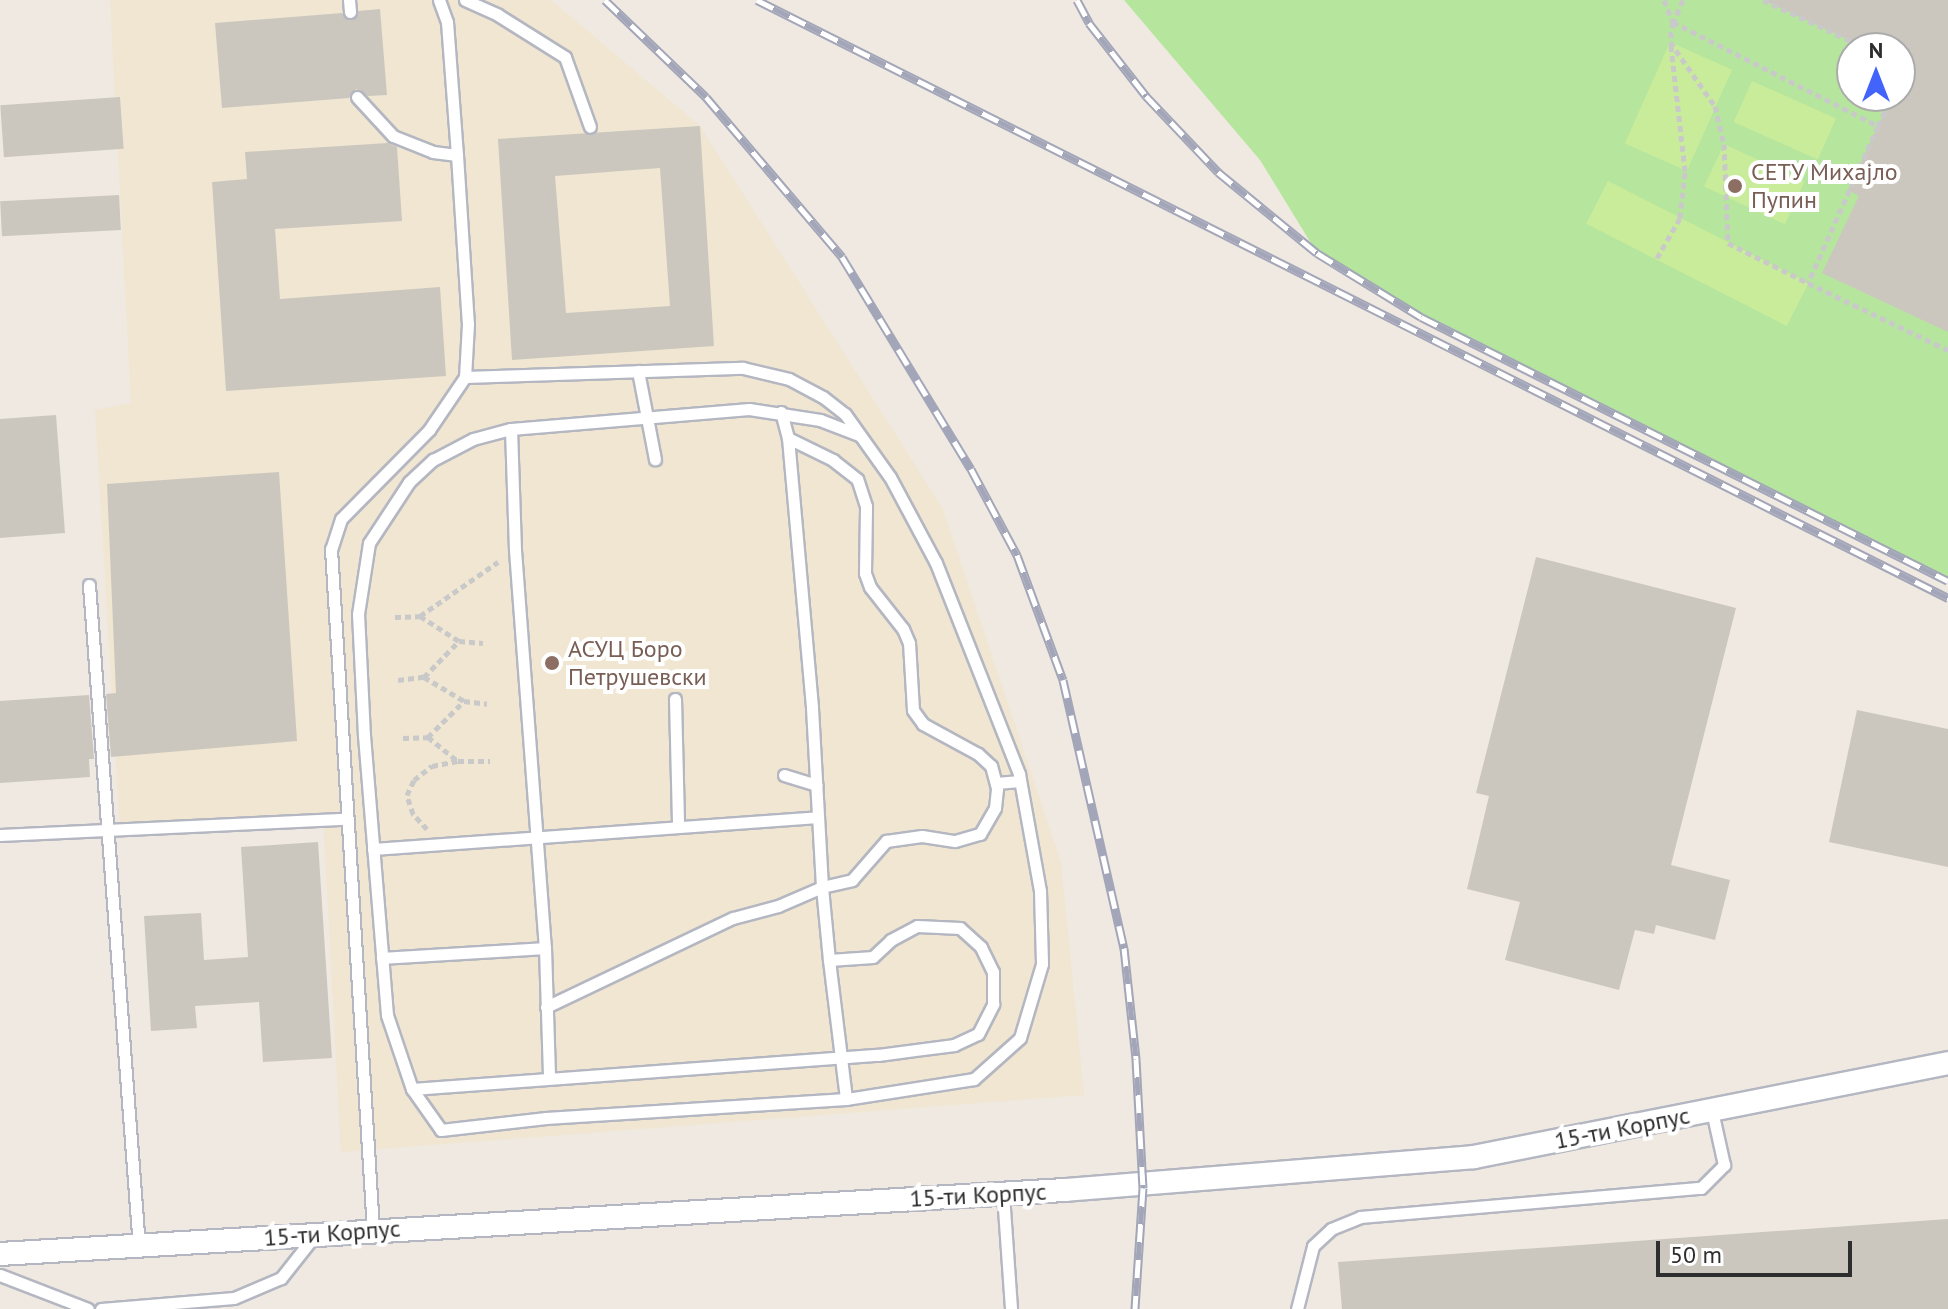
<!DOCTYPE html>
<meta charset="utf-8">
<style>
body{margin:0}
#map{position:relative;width:1948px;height:1309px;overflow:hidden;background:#efe9e1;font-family:"PT Sans",sans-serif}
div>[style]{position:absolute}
.education>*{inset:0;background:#f0e6d1}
.green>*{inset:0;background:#b6e59e}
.pitch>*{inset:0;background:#c9ec9a;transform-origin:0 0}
.building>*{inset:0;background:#cbc7bf;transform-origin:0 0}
.path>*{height:5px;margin-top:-2.5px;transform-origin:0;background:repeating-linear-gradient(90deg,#c9c9c9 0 6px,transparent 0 10px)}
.roads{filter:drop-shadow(2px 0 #b4b7c1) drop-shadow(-2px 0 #b4b7c1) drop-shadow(0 2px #b4b7c1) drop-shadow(0 -2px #b4b7c1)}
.service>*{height:11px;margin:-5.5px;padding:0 5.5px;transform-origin:5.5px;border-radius:5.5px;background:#fff}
.minor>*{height:22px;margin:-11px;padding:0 11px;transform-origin:11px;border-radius:11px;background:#fff}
.rail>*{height:9px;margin-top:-4.5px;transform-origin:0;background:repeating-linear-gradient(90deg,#fff 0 18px,#a3a6b8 0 36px);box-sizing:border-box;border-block:2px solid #a3a6b8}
.dots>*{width:22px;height:22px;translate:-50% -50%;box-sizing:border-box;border:4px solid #fff;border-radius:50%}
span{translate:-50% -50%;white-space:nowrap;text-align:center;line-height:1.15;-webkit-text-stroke:8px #fff;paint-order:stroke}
.education-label{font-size:24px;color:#785e54}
.left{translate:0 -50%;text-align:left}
.street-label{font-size:24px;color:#2e2e2e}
.north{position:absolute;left:1836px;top:32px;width:80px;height:80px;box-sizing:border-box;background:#fff;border:2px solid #ababab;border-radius:50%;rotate:0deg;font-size:22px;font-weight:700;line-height:32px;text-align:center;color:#2e2e2e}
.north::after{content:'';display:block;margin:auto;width:28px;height:36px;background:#4264fb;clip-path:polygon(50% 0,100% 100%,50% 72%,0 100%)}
.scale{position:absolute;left:1656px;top:1241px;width:196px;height:36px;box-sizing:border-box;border:4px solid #2e2e2e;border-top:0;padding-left:10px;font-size:24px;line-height:28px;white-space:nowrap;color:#2e2e2e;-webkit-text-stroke:6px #fff;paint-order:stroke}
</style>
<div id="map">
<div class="education">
<div style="clip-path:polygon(110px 0,551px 0,700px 126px,943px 509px,1061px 862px,1084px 1095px,341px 1152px,323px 816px,120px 828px,95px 410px,131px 403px)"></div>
</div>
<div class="green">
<div style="clip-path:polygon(evenodd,1124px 0,1948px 0,1948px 581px,1421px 317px,1317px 253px,1260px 160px,1124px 0,1852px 48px,1900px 48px,1900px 96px,1852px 96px,1852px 48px)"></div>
</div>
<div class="pitch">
<div style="left:1670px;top:42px;width:68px;height:111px;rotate:24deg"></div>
<div style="left:1752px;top:81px;width:92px;height:45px;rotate:24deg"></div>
<div style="left:1724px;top:144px;width:89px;height:47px;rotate:25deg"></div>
<div style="left:1608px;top:181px;width:225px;height:48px;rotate:27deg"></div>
</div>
<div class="building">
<div style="clip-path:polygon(1763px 0,1948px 0,1948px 332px,1822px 273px,1859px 196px,1848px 190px,1892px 96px,1900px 96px,1900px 48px,1866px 48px)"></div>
<div style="clip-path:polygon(380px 9px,387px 95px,368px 96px,356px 89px,349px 98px,222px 108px,215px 23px,342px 13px,350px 20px,358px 11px)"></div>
<div style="left:120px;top:97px;width:52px;height:120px;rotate:86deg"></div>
<div style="clip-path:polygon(evenodd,700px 126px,714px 346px,512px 360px,498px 139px,700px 126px,660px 168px,670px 306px,566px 313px,555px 176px,660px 168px)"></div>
<div style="clip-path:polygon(388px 143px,397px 147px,402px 221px,275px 229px,280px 299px,440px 287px,446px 376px,226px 391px,212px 182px,247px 179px,245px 152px)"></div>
<div style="left:119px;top:195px;width:35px;height:119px;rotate:87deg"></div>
<div style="clip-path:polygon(56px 415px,65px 533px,0 538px,0 419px)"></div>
<div style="clip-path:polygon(279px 472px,297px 741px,111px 757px,106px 694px,116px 693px,107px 484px)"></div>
<div style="clip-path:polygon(1536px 557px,1736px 608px,1671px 865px,1730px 880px,1715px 940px,1656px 925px,1654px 934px,1635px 930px,1619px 990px,1505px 960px,1520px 902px,1467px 889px,1489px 796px,1476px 793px)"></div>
<div style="clip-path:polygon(89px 695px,94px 759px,89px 759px,90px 777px,0 783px,0 701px)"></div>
<div style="clip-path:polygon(1857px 710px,1948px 729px,1948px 867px,1829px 842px)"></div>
<div style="clip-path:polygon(318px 842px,332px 1058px,263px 1062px,259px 1002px,195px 1006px,197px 1028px,151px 1031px,144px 916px,201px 913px,204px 960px,248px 957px,241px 847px)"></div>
<div style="clip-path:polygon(1948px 1219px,1948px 1309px,1342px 1309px,1338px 1262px)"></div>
</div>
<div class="path">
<div style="left:1664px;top:0;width:24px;rotate:68deg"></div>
<div style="left:1673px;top:22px;width:230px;rotate:26.9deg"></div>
<div style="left:1878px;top:126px;width:33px;rotate:-65deg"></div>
<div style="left:1683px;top:0;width:24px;rotate:114deg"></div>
<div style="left:1673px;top:22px;width:20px;rotate:99deg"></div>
<div style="left:1670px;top:42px;width:78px;rotate:54.9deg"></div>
<div style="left:1715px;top:106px;width:39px;rotate:77deg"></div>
<div style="left:1724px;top:144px;width:99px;rotate:87.7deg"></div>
<div style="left:1728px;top:243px;width:89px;rotate:26.6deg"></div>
<div style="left:1763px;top:0;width:114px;rotate:25deg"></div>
<div style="left:1900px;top:64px;width:7px;rotate:27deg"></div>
<div style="left:1906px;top:67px;width:13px;rotate:117deg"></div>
<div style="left:1878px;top:126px;width:172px;rotate:114deg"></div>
<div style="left:1808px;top:283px;width:155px;rotate:25.6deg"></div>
<div style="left:1657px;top:258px;width:46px;rotate:-60.1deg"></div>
<div style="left:1680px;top:218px;width:47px;rotate:-83.9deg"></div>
<div style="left:1685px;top:171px;width:126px;rotate:-96.4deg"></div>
<div style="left:420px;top:616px;width:46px;rotate:32.7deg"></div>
<div style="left:459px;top:641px;width:24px;rotate:5deg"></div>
<div style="left:395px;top:617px;width:25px;rotate:-2deg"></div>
<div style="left:420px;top:616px;width:95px;rotate:-34.7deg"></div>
<div style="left:424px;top:677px;width:47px;rotate:31deg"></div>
<div style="left:464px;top:701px;width:23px;rotate:7deg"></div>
<div style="left:398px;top:680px;width:26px;rotate:-7deg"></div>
<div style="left:424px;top:677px;width:50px;rotate:-45.8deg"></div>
<div style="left:428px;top:737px;width:38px;rotate:39deg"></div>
<div style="left:458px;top:761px;width:32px"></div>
<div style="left:403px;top:738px;width:25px;rotate:-2deg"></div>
<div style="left:428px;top:737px;width:51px;rotate:-45deg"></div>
<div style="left:427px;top:829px;width:21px;rotate:-133deg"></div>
<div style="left:413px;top:814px;width:20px;rotate:-108deg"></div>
<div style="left:407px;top:795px;width:17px;rotate:-65deg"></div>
<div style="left:414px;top:780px;width:23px;rotate:-38deg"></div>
<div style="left:432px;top:766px;width:26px;rotate:-11deg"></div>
</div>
<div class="roads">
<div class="service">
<div style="left:349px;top:0;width:12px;rotate:85deg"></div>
<div style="left:439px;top:0;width:23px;rotate:70deg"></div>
<div style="left:447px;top:22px;width:133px;rotate:85.7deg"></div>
<div style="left:465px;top:0;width:36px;rotate:24deg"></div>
<div style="left:498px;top:15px;width:79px;rotate:32.1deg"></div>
<div style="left:565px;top:57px;width:74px;rotate:70.3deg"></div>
<div style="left:357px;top:97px;width:53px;rotate:47.3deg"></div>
<div style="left:393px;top:136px;width:43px;rotate:21.8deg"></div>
<div style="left:433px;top:152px;width:24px;rotate:7deg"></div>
<div style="left:457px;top:155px;width:169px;rotate:86.3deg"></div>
<div style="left:468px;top:324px;width:53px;rotate:93.2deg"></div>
<div style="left:465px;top:377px;width:64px;rotate:124.2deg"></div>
<div style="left:429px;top:430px;width:125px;rotate:134.7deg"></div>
<div style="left:341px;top:519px;width:32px;rotate:108deg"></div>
<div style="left:331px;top:549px;width:682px;rotate:86.47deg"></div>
<div style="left:638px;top:371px;width:90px;rotate:79.1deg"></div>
<div style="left:465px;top:377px;width:278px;rotate:-1.9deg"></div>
<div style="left:743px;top:368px;width:47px;rotate:13.4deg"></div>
<div style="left:789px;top:379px;width:38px;rotate:28deg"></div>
<div style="left:823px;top:397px;width:28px;rotate:38deg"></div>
<div style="left:845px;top:414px;width:77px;rotate:54.5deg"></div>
<div style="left:890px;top:477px;width:98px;rotate:61.9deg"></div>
<div style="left:936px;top:563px;width:227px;rotate:68.5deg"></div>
<div style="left:1019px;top:774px;width:119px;rotate:79.8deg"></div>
<div style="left:1040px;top:891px;width:73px;rotate:88.4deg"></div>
<div style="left:1042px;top:964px;width:77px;rotate:106.6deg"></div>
<div style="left:1020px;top:1038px;width:62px;rotate:138.3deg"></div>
<div style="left:974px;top:1079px;width:130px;rotate:171.1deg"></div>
<div style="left:846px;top:1099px;width:301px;rotate:176.4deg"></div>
<div style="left:546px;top:1118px;width:106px;rotate:173.5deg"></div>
<div style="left:441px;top:1130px;width:50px;rotate:-125.3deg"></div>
<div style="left:412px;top:1089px;width:78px;rotate:-108.7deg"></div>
<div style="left:387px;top:1015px;width:280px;rotate:-94.7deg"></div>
<div style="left:364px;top:736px;width:122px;rotate:-92.8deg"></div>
<div style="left:358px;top:614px;width:72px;rotate:-81.2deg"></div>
<div style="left:369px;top:543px;width:73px;rotate:-56.7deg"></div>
<div style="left:409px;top:482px;width:33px;rotate:-43deg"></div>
<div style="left:433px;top:460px;width:45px;rotate:-27.7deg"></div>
<div style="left:473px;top:439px;width:39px;rotate:-15deg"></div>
<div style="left:511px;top:429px;width:239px;rotate:-4.8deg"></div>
<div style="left:749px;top:409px;width:72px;rotate:8.8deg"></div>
<div style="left:820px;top:420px;width:42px;rotate:21deg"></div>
<div style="left:511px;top:429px;width:121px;rotate:88.1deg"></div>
<div style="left:515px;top:550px;width:399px;rotate:85.7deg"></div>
<div style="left:545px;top:948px;width:130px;rotate:88.2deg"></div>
<div style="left:89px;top:585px;width:664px;rotate:85.68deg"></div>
<div style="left:675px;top:699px;width:127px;rotate:88.6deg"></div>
<div style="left:784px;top:775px;width:34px;rotate:17deg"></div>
<div style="left:996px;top:783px;width:24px;rotate:-5deg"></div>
<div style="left:0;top:835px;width:345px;rotate:-2.7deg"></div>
<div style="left:373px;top:849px;width:446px;rotate:-4.1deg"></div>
<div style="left:382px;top:958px;width:163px;rotate:-3.5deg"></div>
<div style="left:829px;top:960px;width:140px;rotate:83deg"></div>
<div style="left:546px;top:1007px;width:207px;rotate:-25.5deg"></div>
<div style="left:733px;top:918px;width:47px;rotate:-14.9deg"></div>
<div style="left:778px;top:906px;width:48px;rotate:-23.4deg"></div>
<div style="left:822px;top:887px;width:180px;rotate:-93.2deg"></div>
<div style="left:812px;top:707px;width:270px;rotate:-95.1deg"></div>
<div style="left:788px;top:438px;width:27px;rotate:-105deg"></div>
<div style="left:412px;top:1089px;width:467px;rotate:-4.2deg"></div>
<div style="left:878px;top:1055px;width:77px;rotate:-7.5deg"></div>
<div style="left:954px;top:1045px;width:26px;rotate:-25deg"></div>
<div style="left:978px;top:1034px;width:34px;rotate:-63deg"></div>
<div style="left:993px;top:1004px;width:32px;rotate:-90deg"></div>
<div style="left:993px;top:972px;width:28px;rotate:-116deg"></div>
<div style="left:981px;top:947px;width:28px;rotate:-138deg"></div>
<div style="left:960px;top:928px;width:43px;rotate:-177.3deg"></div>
<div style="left:917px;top:926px;width:30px;rotate:152deg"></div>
<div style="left:891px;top:940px;width:25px;rotate:137deg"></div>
<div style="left:873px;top:957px;width:44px;rotate:176.1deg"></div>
<div style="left:829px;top:960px;width:73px;rotate:-95.5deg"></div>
<div style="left:822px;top:887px;width:31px;rotate:-13deg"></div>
<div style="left:852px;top:880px;width:52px;rotate:-48.9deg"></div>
<div style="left:886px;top:841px;width:36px;rotate:-8deg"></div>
<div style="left:922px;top:836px;width:33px;rotate:9deg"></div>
<div style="left:955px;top:841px;width:26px;rotate:-16deg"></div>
<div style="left:980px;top:834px;width:30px;rotate:-60deg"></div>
<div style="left:995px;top:808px;width:20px;rotate:-84deg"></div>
<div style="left:997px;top:788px;width:23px;rotate:-105deg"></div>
<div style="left:991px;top:766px;width:18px;rotate:-137deg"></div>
<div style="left:978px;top:754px;width:63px;rotate:-151.4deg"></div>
<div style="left:923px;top:724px;width:17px;rotate:-126deg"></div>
<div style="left:913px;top:710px;width:67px;rotate:-93.4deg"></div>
<div style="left:909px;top:643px;width:15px;rotate:-113deg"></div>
<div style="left:903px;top:629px;width:53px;rotate:-128.2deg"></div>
<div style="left:870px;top:587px;width:15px;rotate:-110deg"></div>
<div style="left:865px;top:573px;width:67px;rotate:-89.1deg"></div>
<div style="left:866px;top:506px;width:28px;rotate:-108deg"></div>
<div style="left:857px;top:479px;width:31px;rotate:-142deg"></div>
<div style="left:833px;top:460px;width:50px;rotate:-153.9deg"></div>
<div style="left:1003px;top:1194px;width:115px;rotate:86deg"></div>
<div style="left:0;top:1275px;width:94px;rotate:21.1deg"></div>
<div style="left:101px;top:1309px;width:133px;rotate:-4.7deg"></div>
<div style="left:234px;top:1298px;width:51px;rotate:-23.1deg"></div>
<div style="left:281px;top:1278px;width:55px;rotate:-51.7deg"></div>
<div style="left:1297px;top:1309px;width:65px;rotate:-75.7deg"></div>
<div style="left:1313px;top:1246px;width:25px;rotate:-43deg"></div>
<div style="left:1331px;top:1229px;width:31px;rotate:-22deg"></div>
<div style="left:1360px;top:1217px;width:342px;rotate:-4.9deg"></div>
<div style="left:1701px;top:1188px;width:33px;rotate:-45deg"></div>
<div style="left:1724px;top:1165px;width:55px;rotate:-102.5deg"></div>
</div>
<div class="minor">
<div style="left:0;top:1254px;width:1067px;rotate:-3.44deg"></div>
<div style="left:1065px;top:1190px;width:410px;rotate:-4.6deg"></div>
<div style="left:1474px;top:1157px;width:483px;rotate:-11.2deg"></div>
</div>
</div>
<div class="rail">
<div style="left:605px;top:0;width:140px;rotate:43.8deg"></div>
<div style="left:706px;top:97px;width:210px;rotate:49.6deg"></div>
<div style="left:842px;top:257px;width:248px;rotate:58.7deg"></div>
<div style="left:971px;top:469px;width:98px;rotate:61.9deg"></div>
<div style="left:1017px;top:555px;width:133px;rotate:69.8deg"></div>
<div style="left:1063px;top:680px;width:275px;rotate:77.2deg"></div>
<div style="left:1124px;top:948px;width:112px;rotate:83.8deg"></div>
<div style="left:1136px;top:1059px;width:129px;rotate:86.9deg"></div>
<div style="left:1143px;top:1188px;width:121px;rotate:93.8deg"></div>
<div style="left:757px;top:0;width:1333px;rotate:26.66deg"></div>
<div style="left:1077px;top:0;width:26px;rotate:62deg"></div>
<div style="left:1089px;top:23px;width:93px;rotate:52deg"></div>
<div style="left:1146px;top:96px;width:105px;rotate:46.5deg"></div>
<div style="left:1218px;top:172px;width:128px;rotate:39.3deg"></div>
<div style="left:1317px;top:253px;width:122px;rotate:31.6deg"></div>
<div style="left:1421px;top:317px;width:589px;rotate:26.61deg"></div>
</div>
<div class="dots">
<div style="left:1735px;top:186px;background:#8d6e63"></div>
<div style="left:552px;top:663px;background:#8d6e63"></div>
</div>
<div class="education-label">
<span class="left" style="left:1751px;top:186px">СЕТУ Михајло<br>Пупин</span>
<span class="left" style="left:568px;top:663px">АСУЦ Боро<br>Петрушевски</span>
</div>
<div class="street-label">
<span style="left:1622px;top:1128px;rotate:-11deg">15-ти Корпус</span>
<span style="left:978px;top:1195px;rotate:-3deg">15-ти Корпус</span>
<span style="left:332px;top:1233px;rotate:-4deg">15-ти Корпус</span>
</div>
<div class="north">N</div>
<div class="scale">50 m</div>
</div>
